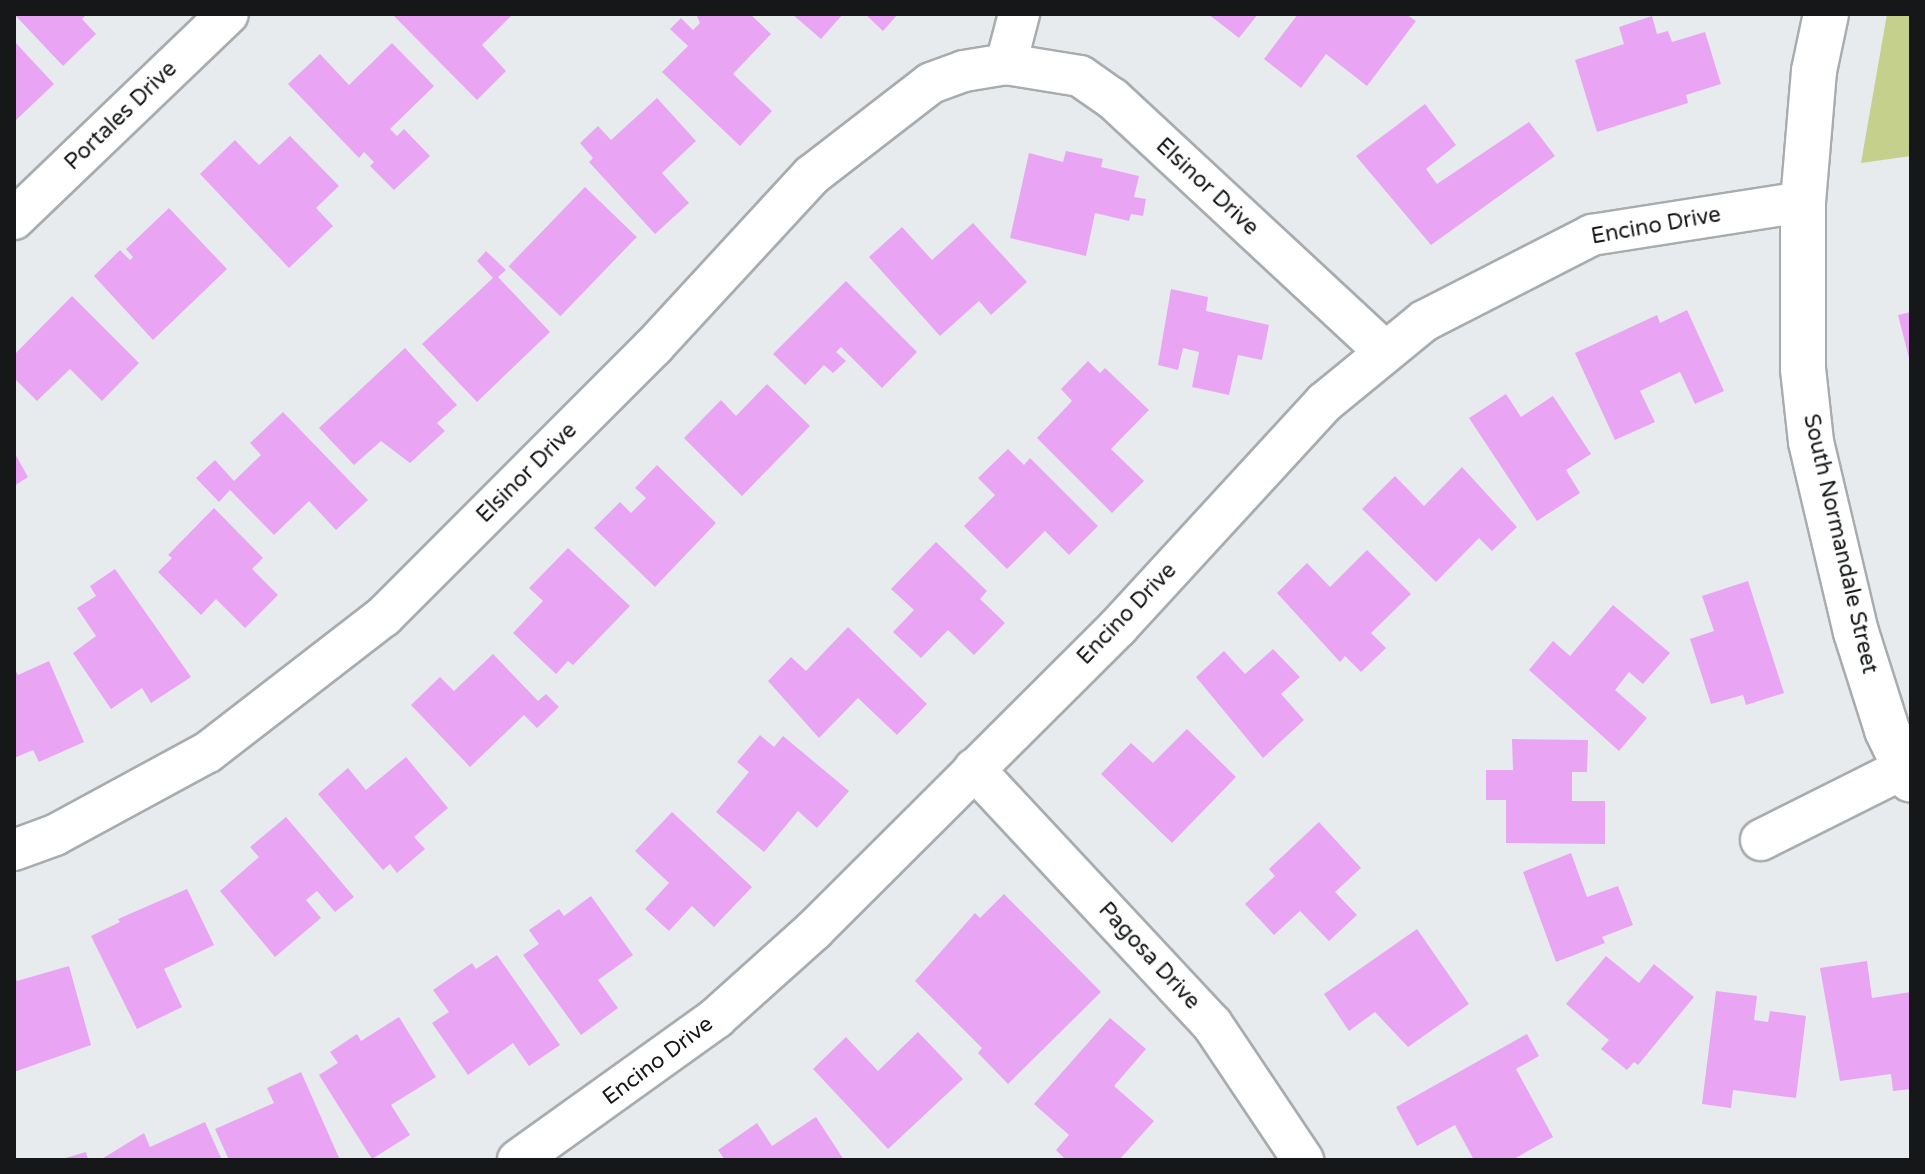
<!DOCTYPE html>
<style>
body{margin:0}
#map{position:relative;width:1925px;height:1174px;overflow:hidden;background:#e7ebee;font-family:"Varela Round",sans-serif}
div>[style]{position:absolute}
.green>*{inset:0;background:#c5d08d}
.building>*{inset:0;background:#e9a5f3;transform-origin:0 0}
.roads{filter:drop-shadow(2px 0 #a8acaf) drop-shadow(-2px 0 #a8acaf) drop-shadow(0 2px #a8acaf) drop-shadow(0 -2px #a8acaf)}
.street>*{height:40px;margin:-20px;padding:0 20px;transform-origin:20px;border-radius:20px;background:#fff}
.secondary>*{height:44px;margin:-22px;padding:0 22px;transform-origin:22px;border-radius:22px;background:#fff}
span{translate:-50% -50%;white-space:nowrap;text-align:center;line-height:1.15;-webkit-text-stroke:6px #fff;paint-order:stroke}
.street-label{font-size:22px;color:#151718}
.frame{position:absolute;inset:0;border:16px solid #151718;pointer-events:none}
</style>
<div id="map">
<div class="green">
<div style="clip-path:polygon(1887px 14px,1911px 14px,1911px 156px,1861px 163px)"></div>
</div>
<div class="building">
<div style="clip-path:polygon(14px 14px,87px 14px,82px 19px,96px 34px,63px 66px)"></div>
<div style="clip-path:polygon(392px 14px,513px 14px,482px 45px,506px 71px,477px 100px)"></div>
<div style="clip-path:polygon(696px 14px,750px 14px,771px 34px,733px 74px,772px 111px,740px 146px,662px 72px,688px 46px,670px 29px,681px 18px,693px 30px,700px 23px)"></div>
<div style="clip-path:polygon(792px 14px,843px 14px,821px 39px)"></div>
<div style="clip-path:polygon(865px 14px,898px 14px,883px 31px)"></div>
<div style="clip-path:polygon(1208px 14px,1258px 14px,1239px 38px)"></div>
<div style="clip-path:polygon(1298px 14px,1406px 14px,1416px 21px,1367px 86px,1326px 54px,1301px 88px,1264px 59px)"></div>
<div style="clip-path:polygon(1652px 16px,1657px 34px,1668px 31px,1672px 42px,1705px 32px,1721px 84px,1686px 95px,1688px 103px,1597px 132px,1575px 60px,1624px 44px,1619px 27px)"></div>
<div style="clip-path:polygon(14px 41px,54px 84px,14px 122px)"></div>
<div style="clip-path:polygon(392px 43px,434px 86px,390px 129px,397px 136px,404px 129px,430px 156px,394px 190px,370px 166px,374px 162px,364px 152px,359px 158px,288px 84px,320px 54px,349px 85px)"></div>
<div style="clip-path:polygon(657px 98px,696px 141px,662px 173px,689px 203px,655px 234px,589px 162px,593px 158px,580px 143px,598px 126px,611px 140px)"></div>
<div style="clip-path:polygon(1425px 104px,1456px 145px,1426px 169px,1437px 184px,1529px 122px,1555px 156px,1431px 245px,1356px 156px)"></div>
<div style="clip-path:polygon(290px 136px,339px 186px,316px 208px,333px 226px,289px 268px,200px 174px,235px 140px,259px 165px)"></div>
<div style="clip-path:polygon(1066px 151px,1103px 159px,1101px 167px,1139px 176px,1134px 197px,1146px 199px,1143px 216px,1131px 214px,1129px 221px,1095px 213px,1086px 256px,1010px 238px,1029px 153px,1063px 162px)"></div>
<div style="left:585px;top:187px;width:72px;height:110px;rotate:44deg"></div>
<div style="clip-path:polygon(169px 208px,227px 269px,153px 340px,94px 276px,120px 250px,130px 260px,133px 257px,126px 249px)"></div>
<div style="clip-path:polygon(973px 223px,1027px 282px,991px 315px,979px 301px,940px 336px,869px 257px,902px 227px,932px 260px)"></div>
<div style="clip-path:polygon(486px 251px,506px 270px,498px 277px,550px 332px,477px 402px,422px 344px,493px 278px,477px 261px)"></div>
<div style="clip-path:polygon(846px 281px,917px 352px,882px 388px,841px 347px,836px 352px,846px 361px,833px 373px,824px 365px,805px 385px,773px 354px)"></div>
<div style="clip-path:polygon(1171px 289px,1208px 297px,1206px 311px,1269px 325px,1262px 360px,1238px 355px,1229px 395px,1192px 387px,1199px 352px,1183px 348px,1178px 370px,1158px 365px)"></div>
<div style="clip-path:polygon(72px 296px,139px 363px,102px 401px,70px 369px,37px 401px,14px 378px,14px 355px)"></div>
<div style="clip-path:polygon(1687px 310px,1724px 391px,1695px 404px,1680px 372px,1640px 391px,1655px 422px,1615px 440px,1575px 353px,1657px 315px,1660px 323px)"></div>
<div style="clip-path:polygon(1911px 312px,1911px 362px,1910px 362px,1898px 315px)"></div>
<div style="clip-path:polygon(405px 348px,457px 405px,437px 423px,445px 431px,410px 463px,381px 441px,354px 465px,319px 428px)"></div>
<div style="clip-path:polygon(1088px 361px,1100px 373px,1105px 368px,1149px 410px,1111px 449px,1144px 481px,1112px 513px,1037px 438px,1072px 401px,1061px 389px)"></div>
<div style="clip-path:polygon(767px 384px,810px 426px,742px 496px,684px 438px,721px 400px,736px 416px)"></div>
<div style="clip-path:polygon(1506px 394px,1521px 417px,1553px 396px,1591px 454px,1566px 470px,1580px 493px,1537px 521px,1469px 418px)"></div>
<div style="clip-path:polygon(283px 412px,368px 500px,336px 530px,309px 501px,274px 535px,230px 490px,219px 502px,196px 478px,215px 460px,234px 481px,261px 455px,250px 443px)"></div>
<div style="clip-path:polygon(1008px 449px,1024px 465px,1030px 458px,1098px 526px,1069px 555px,1045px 531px,1007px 569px,964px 526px,995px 495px,978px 478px)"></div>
<div style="clip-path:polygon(14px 452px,28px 477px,14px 486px)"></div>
<div style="clip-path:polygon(657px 465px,716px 523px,655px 587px,594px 528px,620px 502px,631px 513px,646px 498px,635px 488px)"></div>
<div style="clip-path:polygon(1462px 467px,1517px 527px,1492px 551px,1479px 538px,1436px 582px,1362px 509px,1395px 476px,1424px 506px)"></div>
<div style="clip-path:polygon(214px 508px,263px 558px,252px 569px,278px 595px,245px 628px,216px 599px,201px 615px,158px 572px,172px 558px,168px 555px)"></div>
<div style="clip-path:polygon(936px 542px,987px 591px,980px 599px,1005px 623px,974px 655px,948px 630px,921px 658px,893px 632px,914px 610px,891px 589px)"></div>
<div style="clip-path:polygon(568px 548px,630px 606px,573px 665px,568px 661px,556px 674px,513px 633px,543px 601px,529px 588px)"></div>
<div style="clip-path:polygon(1367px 550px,1411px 594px,1371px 633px,1386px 648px,1361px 672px,1345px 656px,1340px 662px,1277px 593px,1307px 563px,1330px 587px)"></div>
<div style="clip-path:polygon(115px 569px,191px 677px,151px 703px,142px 688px,111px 709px,73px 653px,96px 636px,77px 608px,96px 596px,90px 586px)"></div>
<div style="clip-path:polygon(1748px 581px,1784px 693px,1746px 705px,1743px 695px,1711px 704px,1690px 639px,1714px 631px,1702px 596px)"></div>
<div style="clip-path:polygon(1613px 605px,1670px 653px,1643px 684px,1629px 672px,1615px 690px,1647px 718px,1619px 751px,1529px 670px,1553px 641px,1570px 656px)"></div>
<div style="clip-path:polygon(848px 627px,927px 704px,897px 735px,858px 698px,819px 738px,768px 681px,791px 657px,806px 671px)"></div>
<div style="clip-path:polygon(1273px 649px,1300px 677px,1281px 694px,1304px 720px,1263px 758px,1196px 677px,1224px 651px,1245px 674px)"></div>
<div style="clip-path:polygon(493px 654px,538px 701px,546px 694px,559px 707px,537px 728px,524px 715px,470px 767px,411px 705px,440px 677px,454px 691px)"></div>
<div style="clip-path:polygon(49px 661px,84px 742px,39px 762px,33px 750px,14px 758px,14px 667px,18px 675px)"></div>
<div style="clip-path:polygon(1187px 729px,1236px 777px,1172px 843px,1101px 774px,1131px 743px,1153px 763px)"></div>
<div style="clip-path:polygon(760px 735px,774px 747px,783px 736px,849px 791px,817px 828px,798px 811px,764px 852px,716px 812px,749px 772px,737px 762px)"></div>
<div style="clip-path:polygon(1512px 739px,1588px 740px,1587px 772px,1572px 772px,1572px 801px,1605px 801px,1605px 844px,1506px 843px,1506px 800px,1486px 800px,1486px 770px,1513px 770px)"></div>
<div style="clip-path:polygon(406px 757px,448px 808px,414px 837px,425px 849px,397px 873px,390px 864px,383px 870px,318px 794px,348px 768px,366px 790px)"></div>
<div style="clip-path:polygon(672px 812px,752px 887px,714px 927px,692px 906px,669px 931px,645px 909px,669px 883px,635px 851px)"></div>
<div style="clip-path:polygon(286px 817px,354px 897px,335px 912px,317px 891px,306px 900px,321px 918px,275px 957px,220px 891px,259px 857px,250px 847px)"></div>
<div style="clip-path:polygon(1319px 822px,1361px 868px,1335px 892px,1357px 915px,1329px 941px,1300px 911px,1274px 935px,1245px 904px,1275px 876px,1269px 869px)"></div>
<div style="clip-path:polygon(1571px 853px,1587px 897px,1618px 886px,1633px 925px,1602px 937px,1605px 943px,1556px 962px,1523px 872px)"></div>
<div style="clip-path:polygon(187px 889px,214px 945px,164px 969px,182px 1007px,137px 1029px,91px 936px,120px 922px,118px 919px)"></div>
<div style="clip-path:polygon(1004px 894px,1101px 992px,1008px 1084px,978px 1053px,982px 1048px,915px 981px,975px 913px,980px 918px)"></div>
<div style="clip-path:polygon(591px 896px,633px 955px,598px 980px,618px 1008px,581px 1035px,523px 955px,539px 944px,529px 930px,559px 909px,564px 916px)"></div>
<div style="clip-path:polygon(1417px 929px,1469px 1004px,1408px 1047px,1375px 1012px,1349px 1031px,1324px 994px)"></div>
<div style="clip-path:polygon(497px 955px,560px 1045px,529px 1066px,513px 1043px,468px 1075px,432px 1023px,449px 1012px,433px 990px,472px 963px,476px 969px)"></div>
<div style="clip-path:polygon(1606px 956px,1639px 983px,1654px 964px,1694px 997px,1638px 1065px,1634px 1062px,1627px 1070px,1601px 1049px,1609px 1040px,1566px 1004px)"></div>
<div style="clip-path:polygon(1867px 961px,1872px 998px,1911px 992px,1911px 1089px,1893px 1091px,1891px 1074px,1840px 1081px,1820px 968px)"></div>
<div style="clip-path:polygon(69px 966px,91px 1045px,14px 1072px,14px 975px,17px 981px)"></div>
<div style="clip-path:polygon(1716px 991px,1757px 996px,1754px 1020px,1768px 1022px,1770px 1011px,1806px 1016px,1796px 1098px,1733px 1090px,1731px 1108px,1702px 1104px)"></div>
<div style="clip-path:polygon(399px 1017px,436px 1077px,391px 1105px,410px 1135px,372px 1159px,319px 1075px,338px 1063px,330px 1052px,357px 1034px,361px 1041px)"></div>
<div style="clip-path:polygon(1110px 1018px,1146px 1049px,1114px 1086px,1154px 1121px,1119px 1160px,1066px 1160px,1056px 1150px,1069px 1135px,1034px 1104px)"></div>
<div style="clip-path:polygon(918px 1032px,963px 1079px,888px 1149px,813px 1069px,846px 1037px,878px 1071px)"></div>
<div style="clip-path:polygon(1527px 1034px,1539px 1056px,1516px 1069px,1553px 1137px,1512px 1160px,1474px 1160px,1455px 1125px,1417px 1146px,1396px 1107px)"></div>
<div style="clip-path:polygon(301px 1072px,340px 1160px,229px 1160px,215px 1129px,274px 1103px,267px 1088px)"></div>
<div style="clip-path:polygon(816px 1117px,844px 1160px,725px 1160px,718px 1150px,757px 1123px,772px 1146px)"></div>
<div style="clip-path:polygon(205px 1122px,222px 1160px,100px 1160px,144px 1133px,150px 1147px)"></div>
<div style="clip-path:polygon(86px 1152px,88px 1160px,62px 1160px,62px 1159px)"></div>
</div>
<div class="roads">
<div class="street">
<div style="left:1006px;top:64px;width:52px;rotate:-75.4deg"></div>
<div style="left:14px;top:219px;width:296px;rotate:-43.8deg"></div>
<div style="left:974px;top:769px;width:349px;rotate:47deg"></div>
<div style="left:1212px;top:1024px;width:164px;rotate:56.2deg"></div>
<div style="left:1761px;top:840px;width:161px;rotate:-26.6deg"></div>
<div style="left:14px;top:850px;width:44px;rotate:-20.1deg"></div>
<div style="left:55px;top:835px;width:174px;rotate:-28.5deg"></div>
<div style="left:208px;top:752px;width:222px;rotate:-37.7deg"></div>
<div style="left:384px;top:616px;width:382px;rotate:-45deg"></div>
<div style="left:654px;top:346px;width:233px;rotate:-47.3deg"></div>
<div style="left:812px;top:175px;width:150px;rotate:-37.7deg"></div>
<div style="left:931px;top:83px;width:35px;rotate:-20deg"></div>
<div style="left:964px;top:71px;width:43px;rotate:-9.5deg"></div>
<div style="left:1006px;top:64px;width:75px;rotate:9.2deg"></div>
<div style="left:1080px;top:76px;width:39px;rotate:35deg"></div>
<div style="left:1112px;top:98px;width:373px;rotate:42.9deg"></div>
<div style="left:518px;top:1160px;width:244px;rotate:-35.6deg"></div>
<div style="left:716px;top:1018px;width:132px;rotate:-41.9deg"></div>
<div style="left:814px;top:930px;width:429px;rotate:-44.9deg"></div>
<div style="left:1118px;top:627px;width:306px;rotate:-47.4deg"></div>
<div style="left:1325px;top:402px;width:128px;rotate:-39.3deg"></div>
<div style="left:1424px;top:321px;width:189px;rotate:-27.1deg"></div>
<div style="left:1592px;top:235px;width:214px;rotate:-8.9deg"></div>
</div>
<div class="secondary">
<div style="left:1826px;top:14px;width:58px;rotate:101.9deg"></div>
<div style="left:1814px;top:71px;width:131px;rotate:94.8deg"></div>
<div style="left:1803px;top:202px;width:167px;rotate:90deg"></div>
<div style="left:1803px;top:369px;width:73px;rotate:83.7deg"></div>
<div style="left:1811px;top:442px;width:195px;rotate:76.7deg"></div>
<div style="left:1856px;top:632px;width:103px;rotate:72.4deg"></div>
<div style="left:1887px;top:730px;width:55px;rotate:64.4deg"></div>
</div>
</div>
<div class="street-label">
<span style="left:121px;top:116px;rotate:-44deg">Portales Drive</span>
<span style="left:1207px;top:187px;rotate:43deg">Elsinor Drive</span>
<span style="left:1656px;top:226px;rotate:-10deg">Encino Drive</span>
<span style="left:527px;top:473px;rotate:-45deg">Elsinor Drive</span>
<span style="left:1840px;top:544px;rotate:77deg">South Normandale Street</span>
<span style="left:1127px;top:614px;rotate:-46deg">Encino Drive</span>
<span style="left:1149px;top:956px;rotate:47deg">Pagosa Drive</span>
<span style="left:658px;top:1061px;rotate:-37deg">Encino Drive</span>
</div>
<div class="frame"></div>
</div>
